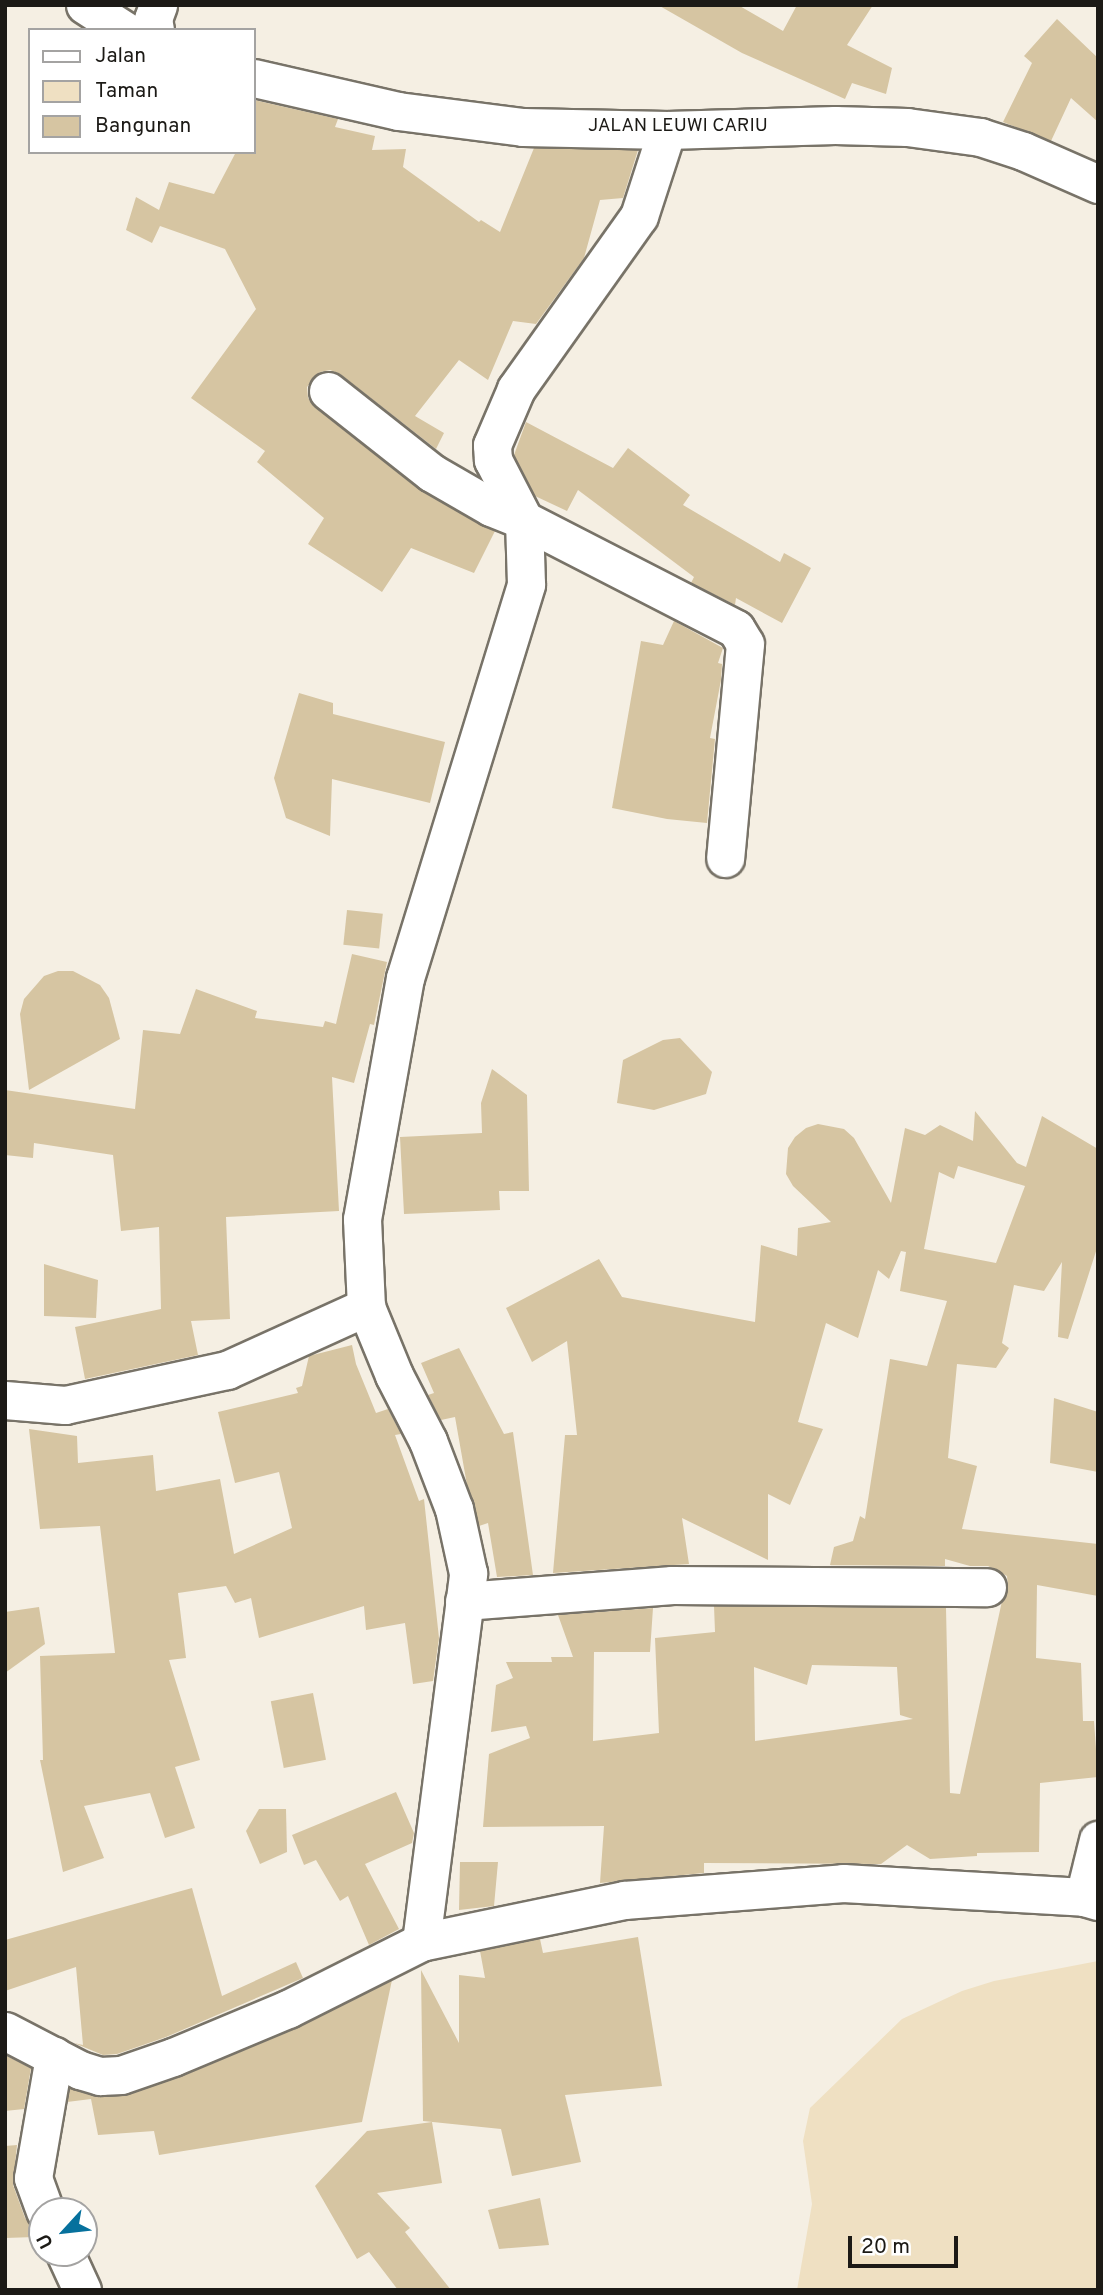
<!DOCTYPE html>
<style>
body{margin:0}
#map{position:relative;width:1103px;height:2295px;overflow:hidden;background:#f5efe3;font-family:Overpass,sans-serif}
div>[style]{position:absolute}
.green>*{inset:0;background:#efe0c2}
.building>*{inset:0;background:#d6c5a2;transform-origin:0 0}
.roads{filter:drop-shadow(2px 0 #787368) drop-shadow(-2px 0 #787368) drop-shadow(0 2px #787368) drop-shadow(0 -2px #787368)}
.street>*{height:37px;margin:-18.5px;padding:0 18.5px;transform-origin:18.5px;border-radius:18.5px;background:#fff}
span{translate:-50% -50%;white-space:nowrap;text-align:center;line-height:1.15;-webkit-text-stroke:5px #fff;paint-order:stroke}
.street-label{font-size:19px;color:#1c1a16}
.frame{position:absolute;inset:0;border:7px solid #1c1a16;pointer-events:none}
.legend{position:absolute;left:28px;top:28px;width:228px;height:126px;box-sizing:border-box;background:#fff;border:2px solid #a4a3a2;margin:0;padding:9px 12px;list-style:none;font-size:21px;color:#1c1a16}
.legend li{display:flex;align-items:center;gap:14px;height:35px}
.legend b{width:35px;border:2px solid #a4a3a2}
.north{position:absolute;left:28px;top:2197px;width:70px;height:70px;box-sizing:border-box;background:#fff;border:2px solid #a4a3a2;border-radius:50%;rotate:243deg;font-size:19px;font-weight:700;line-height:28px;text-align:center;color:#1c1a16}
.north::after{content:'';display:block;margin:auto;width:24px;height:32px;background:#06719d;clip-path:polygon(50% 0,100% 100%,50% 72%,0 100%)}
.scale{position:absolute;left:848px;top:2236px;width:110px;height:32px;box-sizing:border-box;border:4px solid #1c1a16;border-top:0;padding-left:9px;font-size:21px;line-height:24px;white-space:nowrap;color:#1c1a16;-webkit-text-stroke:5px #fff;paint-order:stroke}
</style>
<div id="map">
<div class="green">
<div style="clip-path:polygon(1098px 1961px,1098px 2290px,797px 2290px,812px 2204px,803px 2141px,810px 2108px,902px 2019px,962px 1991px,994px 1981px)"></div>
</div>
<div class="building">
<div style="clip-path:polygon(658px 5px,738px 5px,783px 31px,797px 5px,873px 5px,847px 45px,892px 68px,886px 94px,852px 83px,845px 99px,742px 53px)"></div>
<div style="clip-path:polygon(1057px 19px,1098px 58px,1098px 122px,1071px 98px,1051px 141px,1003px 122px,1032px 63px,1024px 56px)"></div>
<div style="clip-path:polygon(254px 100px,338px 119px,335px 127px,375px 136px,372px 150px,406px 149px,403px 167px,479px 222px,481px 220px,500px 232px,534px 148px,638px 150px,623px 198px,600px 200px,584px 258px,536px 324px,513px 321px,488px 380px,459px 360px,415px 416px,444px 433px,436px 449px,340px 374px,330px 370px,320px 372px,307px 387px,308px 398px,315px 407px,419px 489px,495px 531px,474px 573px,411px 548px,382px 592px,308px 544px,324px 518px,257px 462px,265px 451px,191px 398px,256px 309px,225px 249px,160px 226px,152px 243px,126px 230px,136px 197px,159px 210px,169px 182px,214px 194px,236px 152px,254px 152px)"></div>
<div style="clip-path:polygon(526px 422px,613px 468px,628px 448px,690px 495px,683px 505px,780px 562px,784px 553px,811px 568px,782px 623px,736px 598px,735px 605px,691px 583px,694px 577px,578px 490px,567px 511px,535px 496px,514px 455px)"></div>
<div style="clip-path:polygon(674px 621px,723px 648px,718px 663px,722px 664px,721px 680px,710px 738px,715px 739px,707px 823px,667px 819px,612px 808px,641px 641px,663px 645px)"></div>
<div style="clip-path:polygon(299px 693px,333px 703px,333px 714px,445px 742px,430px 803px,332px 779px,330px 836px,286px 818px,274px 778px)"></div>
<div style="left:347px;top:910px;width:36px;height:35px;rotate:6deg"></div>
<div style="clip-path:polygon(352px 954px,387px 962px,374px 1025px,370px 1024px,354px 1083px,332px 1077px,339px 1211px,226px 1217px,230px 1319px,191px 1321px,198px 1355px,85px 1379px,75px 1327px,161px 1309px,159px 1227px,121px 1231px,113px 1155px,34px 1143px,33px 1158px,5px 1155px,5px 1090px,135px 1109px,143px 1030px,180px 1034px,196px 989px,257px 1011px,255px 1018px,323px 1027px,325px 1021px,336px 1024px)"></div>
<div style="clip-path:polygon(58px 971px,73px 971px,100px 985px,109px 998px,120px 1039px,29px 1090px,20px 1014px,24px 999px,44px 976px)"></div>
<div style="clip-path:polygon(680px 1038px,712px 1072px,706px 1094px,654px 1110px,617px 1103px,623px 1060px,663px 1040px)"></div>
<div style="clip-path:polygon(492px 1069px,527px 1095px,529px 1191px,499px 1191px,500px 1210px,404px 1214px,400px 1137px,482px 1133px,481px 1103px)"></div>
<div style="clip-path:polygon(evenodd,975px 1111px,1017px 1163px,1026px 1167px,1042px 1116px,1098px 1149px,1098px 1245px,1068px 1339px,1058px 1337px,1062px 1262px,1044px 1291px,1014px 1285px,1002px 1343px,1009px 1348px,996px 1368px,957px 1364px,948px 1458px,977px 1466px,962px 1529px,1098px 1544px,1098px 1596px,1037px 1585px,1036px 1658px,1081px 1663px,1083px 1721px,1094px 1721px,1098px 1777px,1040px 1783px,1039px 1852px,977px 1853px,977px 1856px,930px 1859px,907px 1845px,881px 1864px,704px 1863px,704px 1873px,600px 1883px,604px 1826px,483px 1827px,489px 1754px,530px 1738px,526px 1726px,491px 1732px,496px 1685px,513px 1678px,506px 1662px,552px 1662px,551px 1657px,573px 1657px,558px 1615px,653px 1608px,650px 1652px,594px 1652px,593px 1741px,659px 1733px,655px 1638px,715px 1632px,714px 1606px,946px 1608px,950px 1793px,960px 1794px,1002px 1601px,1008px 1588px,1007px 1576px,988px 1566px,970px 1566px,945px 1559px,945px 1566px,830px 1565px,834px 1547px,853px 1541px,860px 1516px,865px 1519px,890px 1359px,927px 1366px,947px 1301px,900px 1291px,906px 1252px,901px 1251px,889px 1279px,878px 1270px,858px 1338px,826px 1323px,798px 1422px,823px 1429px,790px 1505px,768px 1494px,768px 1560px,682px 1518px,689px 1564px,553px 1573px,565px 1435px,577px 1435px,567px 1341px,532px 1362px,506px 1308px,599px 1259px,622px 1297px,755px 1322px,761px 1245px,797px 1256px,798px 1228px,831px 1222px,793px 1186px,786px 1174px,788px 1148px,795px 1137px,806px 1128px,818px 1124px,844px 1129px,854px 1138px,891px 1203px,905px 1128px,925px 1135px,940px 1125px,973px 1141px,975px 1111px,958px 1166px,1025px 1186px,996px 1263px,924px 1249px,939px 1172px,954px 1179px,958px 1166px,975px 1111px,812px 1665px,897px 1667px,900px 1715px,913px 1719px,755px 1741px,754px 1667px,807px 1685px,812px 1665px)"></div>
<div style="clip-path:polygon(44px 1264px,98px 1280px,96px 1318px,44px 1316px)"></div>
<div style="clip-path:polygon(352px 1345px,356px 1364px,376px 1413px,388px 1409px,401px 1434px,395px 1435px,419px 1501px,424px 1499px,439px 1638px,433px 1681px,413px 1684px,405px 1623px,366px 1630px,364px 1606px,259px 1638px,251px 1598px,235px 1603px,226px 1586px,178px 1593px,186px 1658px,169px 1660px,200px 1760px,175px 1767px,195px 1828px,165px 1838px,150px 1793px,84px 1806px,104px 1858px,63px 1872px,40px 1760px,43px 1760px,40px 1656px,115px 1653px,100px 1526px,40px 1529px,29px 1429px,77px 1436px,78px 1463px,153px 1455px,156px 1491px,220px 1479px,234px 1554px,292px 1528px,279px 1472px,235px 1483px,218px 1412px,298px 1393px,296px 1388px,302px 1386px,309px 1356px)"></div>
<div style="clip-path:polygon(459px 1348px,504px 1434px,513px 1432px,533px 1575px,497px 1577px,488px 1523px,479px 1526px,467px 1485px,455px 1417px,441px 1420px,428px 1395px,434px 1393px,421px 1363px)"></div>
<div style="clip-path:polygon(1054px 1398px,1098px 1412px,1098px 1472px,1050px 1463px)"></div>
<div style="clip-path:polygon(39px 1607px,45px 1644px,5px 1673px,5px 1612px)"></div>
<div style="left:313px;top:1693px;width:68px;height:43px;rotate:79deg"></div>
<div style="clip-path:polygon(396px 1792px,414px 1833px,412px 1843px,365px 1864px,399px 1929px,369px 1945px,348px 1896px,340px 1901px,316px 1860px,304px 1865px,292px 1835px)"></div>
<div style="clip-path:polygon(259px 1809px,286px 1809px,287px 1852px,260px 1864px,246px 1831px)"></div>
<div style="clip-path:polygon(460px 1862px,498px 1862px,494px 1906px,459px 1910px)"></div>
<div style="clip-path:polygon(192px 1888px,222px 1996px,296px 1962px,303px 1978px,166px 2037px,117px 2054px,103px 2055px,74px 2043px,83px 2045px,76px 1967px,5px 1991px,5px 1940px)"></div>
<div style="clip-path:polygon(638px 1937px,662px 2086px,565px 2095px,581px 2162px,512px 2176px,501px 2129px,423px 2121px,421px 1970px,459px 2043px,459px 1975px,485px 1978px,480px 1951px,540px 1939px,543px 1953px)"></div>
<div style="clip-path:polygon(392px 1980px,362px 2122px,159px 2155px,154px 2131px,98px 2135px,91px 2099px,67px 2102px,70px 2088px,94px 2096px,122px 2096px,180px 2077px,297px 2028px)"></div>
<div style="clip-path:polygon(5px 2055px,31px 2068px,24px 2109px,5px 2111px)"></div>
<div style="clip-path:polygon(432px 2122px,442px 2183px,377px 2193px,410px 2228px,405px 2232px,451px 2290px,398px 2290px,369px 2252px,357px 2259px,315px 2186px,367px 2131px)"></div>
<div style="clip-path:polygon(17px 2145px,13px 2185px,25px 2218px,34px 2229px,35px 2237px,5px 2238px,5px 2146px)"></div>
<div style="clip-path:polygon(540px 2198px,549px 2245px,499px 2249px,488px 2210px)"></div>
</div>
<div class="roads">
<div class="street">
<div style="left:85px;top:5px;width:46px;rotate:32.7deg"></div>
<div style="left:155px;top:30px;width:11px;rotate:-100deg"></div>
<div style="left:153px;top:19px;width:15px;rotate:-70deg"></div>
<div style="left:254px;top:78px;width:148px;rotate:12.9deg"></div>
<div style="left:398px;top:111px;width:126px;rotate:7.3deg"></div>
<div style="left:523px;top:127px;width:144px;rotate:1.2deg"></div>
<div style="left:667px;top:130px;width:168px;rotate:-1.7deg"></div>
<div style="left:835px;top:125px;width:72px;rotate:1.6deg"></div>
<div style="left:907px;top:127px;width:74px;rotate:7.8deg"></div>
<div style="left:980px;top:137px;width:45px;rotate:18deg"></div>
<div style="left:1023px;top:151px;width:82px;rotate:23.7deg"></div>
<div style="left:328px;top:391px;width:132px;rotate:38.3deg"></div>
<div style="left:432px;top:473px;width:68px;rotate:30deg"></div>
<div style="left:491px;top:507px;width:35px;rotate:22deg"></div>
<div style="left:524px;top:520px;width:238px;rotate:27.2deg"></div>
<div style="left:736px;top:629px;width:17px;rotate:59deg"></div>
<div style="left:745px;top:644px;width:215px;rotate:95.3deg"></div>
<div style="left:5px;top:1400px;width:60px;rotate:4.8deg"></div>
<div style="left:65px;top:1405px;width:166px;rotate:-12.2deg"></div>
<div style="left:227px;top:1370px;width:153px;rotate:-24.4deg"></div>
<div style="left:464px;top:1601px;width:209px;rotate:-4.4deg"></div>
<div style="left:672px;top:1585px;width:315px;rotate:0.4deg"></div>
<div style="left:1084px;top:1897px;width:59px;rotate:-76.2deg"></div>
<div style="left:421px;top:1942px;width:372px;rotate:-82.7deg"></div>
<div style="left:468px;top:1573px;width:66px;rotate:-102.3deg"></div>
<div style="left:454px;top:1509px;width:73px;rotate:-110.9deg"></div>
<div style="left:428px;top:1441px;width:74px;rotate:-117.3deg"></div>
<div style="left:394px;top:1375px;width:74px;rotate:-112.4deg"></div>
<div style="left:366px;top:1307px;width:88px;rotate:-92.6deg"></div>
<div style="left:362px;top:1219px;width:245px;rotate:-79.9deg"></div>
<div style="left:405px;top:978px;width:412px;rotate:-72.9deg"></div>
<div style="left:526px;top:584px;width:64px;rotate:-91.8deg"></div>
<div style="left:524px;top:520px;width:68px;rotate:-117.3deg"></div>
<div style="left:493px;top:460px;width:15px;rotate:-94deg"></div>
<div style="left:492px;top:445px;width:61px;rotate:-66.8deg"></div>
<div style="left:516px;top:389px;width:212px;rotate:-54.6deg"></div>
<div style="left:639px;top:216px;width:90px;rotate:-72deg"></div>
<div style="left:5px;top:2031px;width:85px;rotate:27.5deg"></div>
<div style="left:80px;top:2070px;width:21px;rotate:17deg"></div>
<div style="left:100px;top:2076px;width:21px;rotate:-3deg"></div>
<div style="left:121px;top:2075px;width:55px;rotate:-19.1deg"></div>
<div style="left:173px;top:2057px;width:125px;rotate:-22.7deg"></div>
<div style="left:288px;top:2009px;width:149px;rotate:-26.7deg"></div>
<div style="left:421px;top:1942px;width:207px;rotate:-11.7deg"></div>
<div style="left:624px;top:1900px;width:220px;rotate:-4.4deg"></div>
<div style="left:843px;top:1883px;width:241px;rotate:3.3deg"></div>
<div style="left:1084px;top:1897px;width:15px;rotate:16deg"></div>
<div style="left:45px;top:2211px;width:35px;rotate:-110deg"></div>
<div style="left:33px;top:2178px;width:124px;rotate:-80.2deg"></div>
<div style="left:65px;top:2253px;width:41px;rotate:65.3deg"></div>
</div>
</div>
<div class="street-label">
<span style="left:678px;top:127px">JALAN LEUWI CARIU</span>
</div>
<div class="frame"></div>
<ul class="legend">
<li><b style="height:9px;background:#fff"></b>Jalan</li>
<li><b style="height:19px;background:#efe0c2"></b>Taman</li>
<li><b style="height:19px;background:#d6c5a2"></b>Bangunan</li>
</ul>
<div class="north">U</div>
<div class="scale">20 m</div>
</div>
